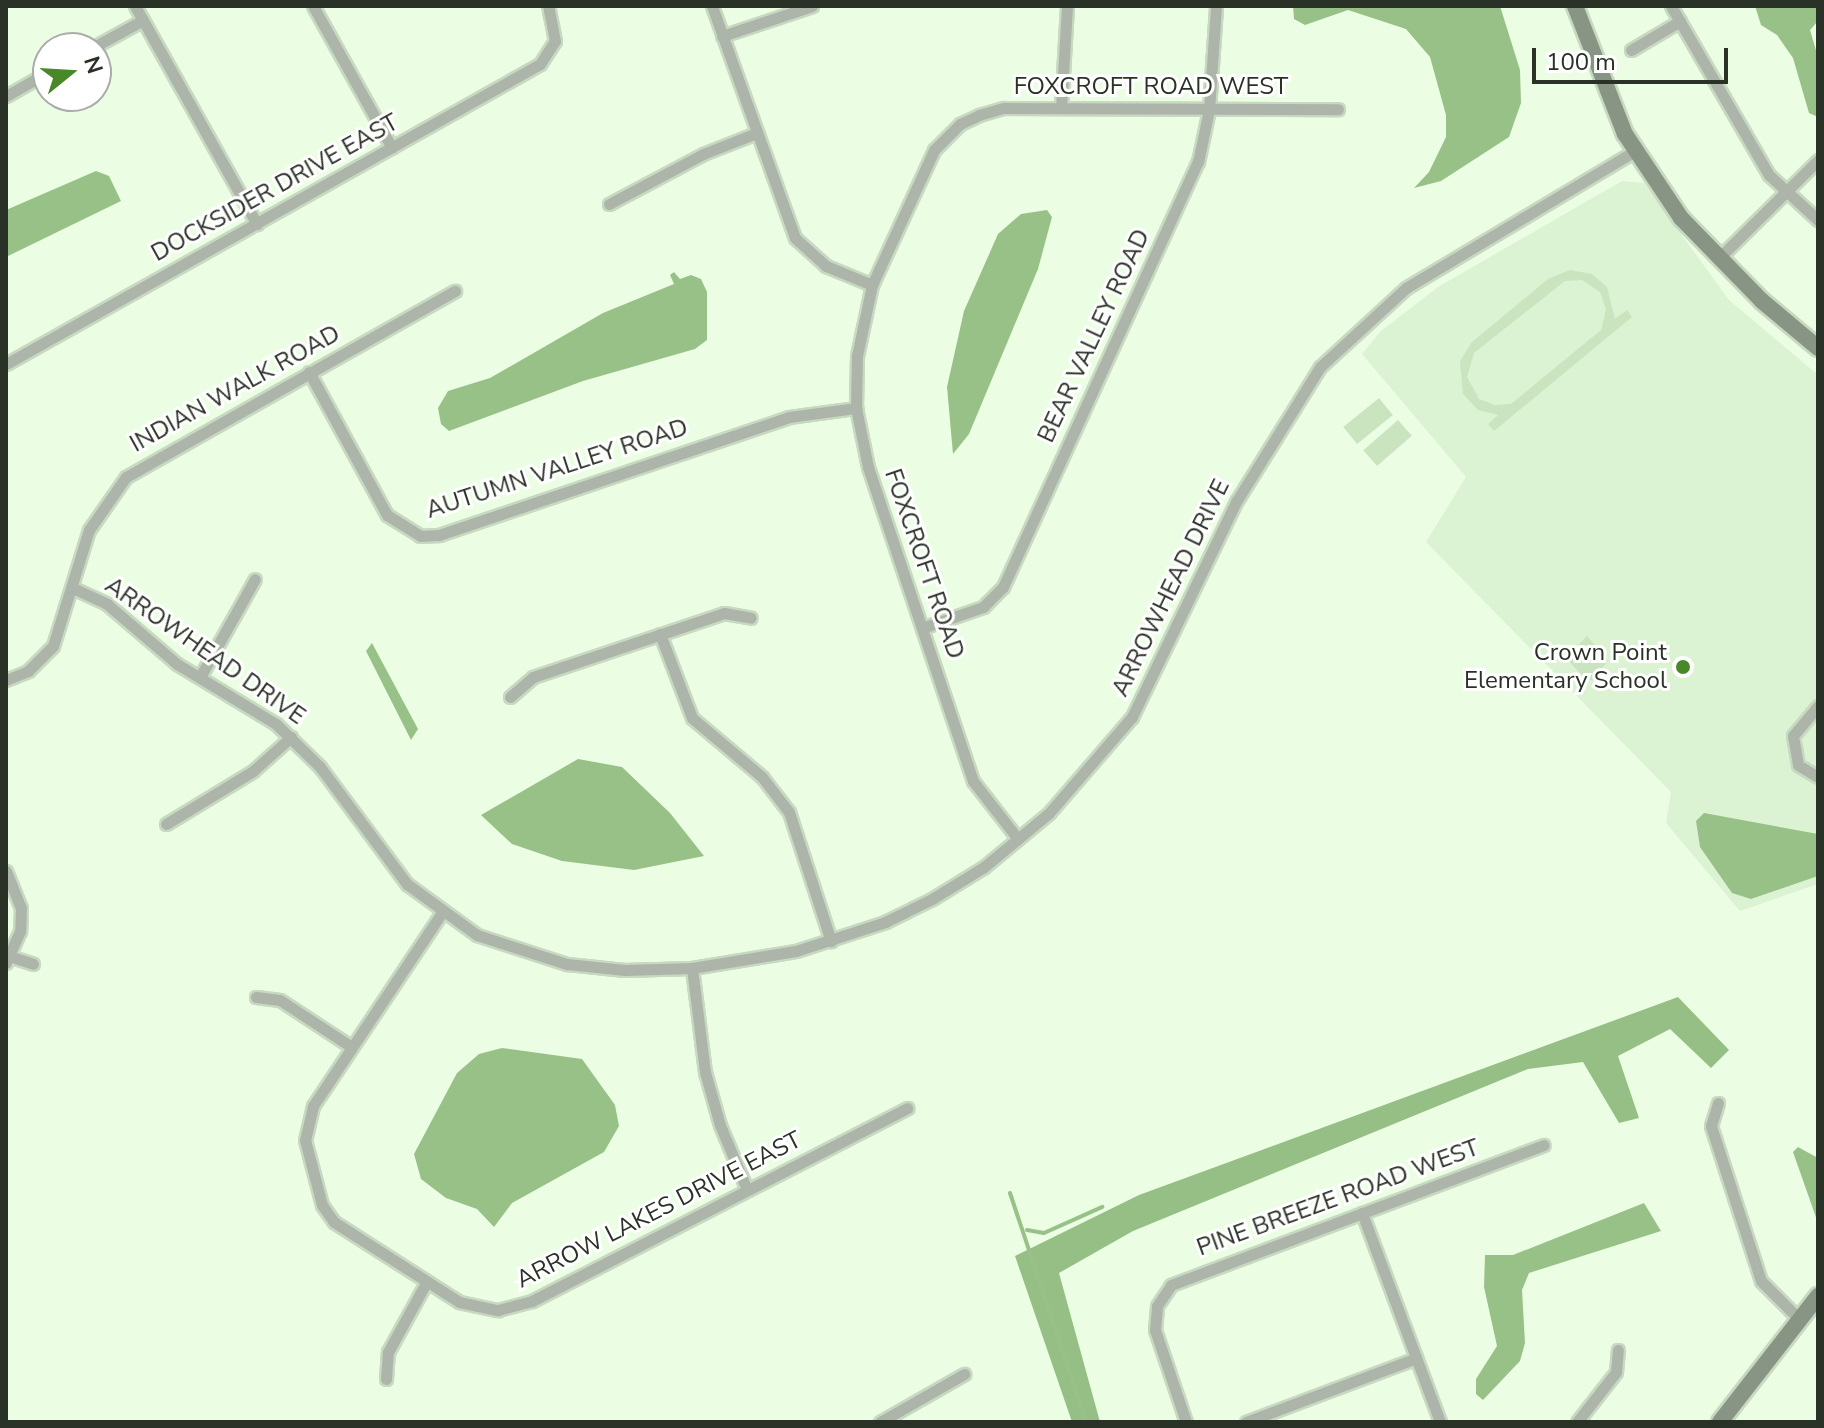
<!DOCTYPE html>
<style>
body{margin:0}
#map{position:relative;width:1824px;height:1428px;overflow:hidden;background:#ebfee3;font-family:"Nunito Sans",sans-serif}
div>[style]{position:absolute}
.built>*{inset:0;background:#dbf3d2}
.green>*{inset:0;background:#c9e4bf;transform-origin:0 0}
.forest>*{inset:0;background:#96bf86}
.water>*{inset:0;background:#98c188}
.stream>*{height:4px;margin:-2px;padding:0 2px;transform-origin:2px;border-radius:2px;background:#98c188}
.roads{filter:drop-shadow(2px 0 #c8d9c1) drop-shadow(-2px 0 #c8d9c1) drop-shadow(0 2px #c8d9c1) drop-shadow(0 -2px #c8d9c1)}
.street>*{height:11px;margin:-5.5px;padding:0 5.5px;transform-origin:5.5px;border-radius:5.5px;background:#adb5aa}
.secondary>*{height:16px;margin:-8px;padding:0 8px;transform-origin:8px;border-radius:8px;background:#899584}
.dots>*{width:22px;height:22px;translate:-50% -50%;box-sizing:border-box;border:4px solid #fff;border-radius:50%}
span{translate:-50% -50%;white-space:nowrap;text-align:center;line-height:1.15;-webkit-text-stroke:6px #fff;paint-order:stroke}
.street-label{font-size:24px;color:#2a3127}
.poi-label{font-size:24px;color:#2a3127}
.right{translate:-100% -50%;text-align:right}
.frame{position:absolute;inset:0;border:8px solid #2a3127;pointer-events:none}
.north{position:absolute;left:32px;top:32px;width:80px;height:80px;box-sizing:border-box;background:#fff;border:2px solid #aaada9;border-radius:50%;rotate:72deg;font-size:22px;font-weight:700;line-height:32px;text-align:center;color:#2a3127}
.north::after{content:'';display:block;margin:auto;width:28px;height:36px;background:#498828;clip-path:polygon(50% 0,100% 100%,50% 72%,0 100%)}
.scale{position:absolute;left:1532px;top:48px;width:196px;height:36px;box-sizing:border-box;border:4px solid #2a3127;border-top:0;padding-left:10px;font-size:24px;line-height:28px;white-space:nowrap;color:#2a3127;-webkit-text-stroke:6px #fff;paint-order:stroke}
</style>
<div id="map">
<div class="built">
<div style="clip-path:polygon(1622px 181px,1644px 183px,1729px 300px,1818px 375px,1818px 884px,1740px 911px,1666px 823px,1671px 792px,1426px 542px,1466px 477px,1362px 354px,1381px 331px,1438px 287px)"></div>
</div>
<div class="green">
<div style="clip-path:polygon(evenodd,1570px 270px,1592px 274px,1607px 287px,1615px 319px,1627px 310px,1632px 317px,1494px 431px,1488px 424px,1498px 415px,1478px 410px,1463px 394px,1460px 361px,1472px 342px,1548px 279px,1570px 270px,1565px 281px,1582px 280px,1600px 292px,1606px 309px,1601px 330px,1511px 404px,1495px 405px,1479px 399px,1467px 377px,1474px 353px,1565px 281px)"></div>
<div style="left:1379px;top:398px;width:22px;height:46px;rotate:51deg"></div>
<div style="left:1398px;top:420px;width:21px;height:46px;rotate:49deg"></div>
<div style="clip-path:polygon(1587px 636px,1608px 661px,1593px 680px,1586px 680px,1566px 658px)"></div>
</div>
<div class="forest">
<div style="clip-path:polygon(1678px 997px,1729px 1050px,1711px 1068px,1670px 1029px,1618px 1056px,1639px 1118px,1619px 1123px,1583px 1062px,1528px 1069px,1133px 1231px,1059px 1273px,1100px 1422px,1072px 1422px,1015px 1256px,1139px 1195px)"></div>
</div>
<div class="water">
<div style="clip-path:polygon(1293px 6px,1500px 6px,1520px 70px,1521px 103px,1509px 137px,1441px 181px,1414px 188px,1429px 172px,1446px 137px,1446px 115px,1430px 57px,1406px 29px,1348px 10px,1305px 25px,1294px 19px)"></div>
<div style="clip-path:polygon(1755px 6px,1818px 6px,1818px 21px,1810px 30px,1818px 57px,1818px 117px,1809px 113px,1793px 58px,1777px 35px,1761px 25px)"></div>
<div style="clip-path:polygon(96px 171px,109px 176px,121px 201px,6px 257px,6px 210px)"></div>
<div style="clip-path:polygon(1047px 210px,1052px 217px,1038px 269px,969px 434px,953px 454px,947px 387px,964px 311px,998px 234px,1021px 214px)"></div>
<div style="clip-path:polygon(674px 272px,680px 279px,691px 275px,701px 279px,707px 292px,707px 340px,695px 349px,583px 381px,449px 431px,441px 424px,438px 408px,448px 391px,490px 378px,603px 313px,674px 284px,670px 275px)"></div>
<div style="clip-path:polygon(372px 643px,418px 729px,411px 740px,366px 651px)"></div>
<div style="clip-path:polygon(578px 759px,622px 767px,670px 813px,704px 856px,634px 870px,562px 861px,512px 844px,481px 815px)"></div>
<div style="clip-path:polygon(1704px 813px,1818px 834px,1818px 876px,1751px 899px,1732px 893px,1700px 847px,1696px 821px)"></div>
<div style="clip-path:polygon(502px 1048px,582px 1059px,615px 1105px,619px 1126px,604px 1152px,512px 1203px,494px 1227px,477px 1209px,446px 1198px,421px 1179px,414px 1154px,457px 1073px,479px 1054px)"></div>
<div style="clip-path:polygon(1798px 1147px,1818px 1158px,1818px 1223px,1793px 1152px)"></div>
<div style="clip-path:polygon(1644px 1203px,1661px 1231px,1529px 1273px,1522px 1290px,1525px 1343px,1520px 1361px,1483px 1400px,1476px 1394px,1476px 1379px,1497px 1346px,1484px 1287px,1485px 1255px,1513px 1255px)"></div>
</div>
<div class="stream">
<div style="left:1010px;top:1193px;width:241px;rotate:71.6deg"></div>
<div style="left:1027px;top:1230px;width:17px;rotate:10deg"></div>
<div style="left:1044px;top:1233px;width:64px;rotate:-24.1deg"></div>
</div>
<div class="roads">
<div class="street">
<div style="left:135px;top:6px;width:250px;rotate:60.8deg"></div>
<div style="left:313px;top:6px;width:162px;rotate:60.9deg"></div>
<div style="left:712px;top:6px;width:246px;rotate:70.3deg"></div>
<div style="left:795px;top:238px;width:42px;rotate:42.1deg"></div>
<div style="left:826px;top:266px;width:50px;rotate:22.4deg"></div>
<div style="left:1671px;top:6px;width:195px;rotate:59.9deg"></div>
<div style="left:1769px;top:175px;width:67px;rotate:42.6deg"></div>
<div style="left:722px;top:36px;width:95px;rotate:-18.4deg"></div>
<div style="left:92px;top:48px;width:58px;rotate:-28.8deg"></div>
<div style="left:1631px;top:50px;width:57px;rotate:-30.6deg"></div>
<div style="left:6px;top:96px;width:48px;rotate:-29.7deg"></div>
<div style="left:1061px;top:108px;width:102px;rotate:-86.6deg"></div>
<div style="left:609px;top:204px;width:106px;rotate:-28deg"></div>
<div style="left:703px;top:154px;width:55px;rotate:-21.4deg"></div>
<div style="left:1718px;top:259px;width:141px;rotate:-44.7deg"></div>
<div style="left:6px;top:364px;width:612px;rotate:-29.33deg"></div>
<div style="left:540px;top:64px;width:27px;rotate:-57deg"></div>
<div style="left:555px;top:41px;width:36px;rotate:-101deg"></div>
<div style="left:309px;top:372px;width:163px;rotate:61.4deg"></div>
<div style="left:387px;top:515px;width:39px;rotate:32deg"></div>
<div style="left:420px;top:536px;width:19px;rotate:-3deg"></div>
<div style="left:439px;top:535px;width:369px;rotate:-18.6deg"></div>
<div style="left:789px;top:417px;width:68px;rotate:-7.7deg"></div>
<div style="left:73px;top:588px;width:38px;rotate:25deg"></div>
<div style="left:107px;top:604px;width:92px;rotate:40.6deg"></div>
<div style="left:177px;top:664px;width:116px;rotate:31.2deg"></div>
<div style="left:276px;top:724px;width:62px;rotate:44.3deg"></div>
<div style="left:320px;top:767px;width:146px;rotate:53.4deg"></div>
<div style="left:407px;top:884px;width:87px;rotate:36.1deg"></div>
<div style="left:477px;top:935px;width:95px;rotate:17.9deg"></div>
<div style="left:567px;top:964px;width:58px;rotate:5.9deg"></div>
<div style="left:625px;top:970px;width:67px;rotate:-1.7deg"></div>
<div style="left:692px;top:968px;width:105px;rotate:-9.3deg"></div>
<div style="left:796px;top:951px;width:94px;rotate:-18deg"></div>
<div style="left:885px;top:922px;width:52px;rotate:-26.1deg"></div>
<div style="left:932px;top:899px;width:61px;rotate:-31.6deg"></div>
<div style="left:984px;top:867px;width:85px;rotate:-39.7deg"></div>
<div style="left:1049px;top:813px;width:127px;rotate:-49.2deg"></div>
<div style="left:1132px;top:717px;width:239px;rotate:-64.2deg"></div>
<div style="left:1236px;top:502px;width:159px;rotate:-58.1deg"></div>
<div style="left:1320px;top:367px;width:117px;rotate:-42.6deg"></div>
<div style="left:1406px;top:288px;width:267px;rotate:-30.9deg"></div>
<div style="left:922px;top:628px;width:65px;rotate:-19deg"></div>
<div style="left:983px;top:607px;width:28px;rotate:-45deg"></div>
<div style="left:1003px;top:587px;width:468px;rotate:-65.4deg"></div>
<div style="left:1198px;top:162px;width:53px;rotate:-78.1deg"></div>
<div style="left:1209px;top:110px;width:104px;rotate:-86.1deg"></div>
<div style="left:660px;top:634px;width:90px;rotate:69.1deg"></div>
<div style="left:692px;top:718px;width:92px;rotate:40.1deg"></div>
<div style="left:762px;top:777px;width:44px;rotate:52.4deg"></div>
<div style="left:789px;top:812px;width:136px;rotate:72deg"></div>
<div style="left:200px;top:677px;width:112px;rotate:-60.7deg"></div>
<div style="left:6px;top:680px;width:24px;rotate:-22deg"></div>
<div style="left:28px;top:671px;width:35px;rotate:-45deg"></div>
<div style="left:53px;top:646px;width:121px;rotate:-72.8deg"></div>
<div style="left:89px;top:530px;width:65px;rotate:-55.1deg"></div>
<div style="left:126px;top:477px;width:378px;rotate:-29.5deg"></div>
<div style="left:510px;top:697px;width:30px;rotate:-41deg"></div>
<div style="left:533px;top:677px;width:201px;rotate:-18.5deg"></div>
<div style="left:724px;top:613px;width:27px;rotate:10deg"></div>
<div style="left:1818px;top:706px;width:39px;rotate:130deg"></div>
<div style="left:1793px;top:736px;width:29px;rotate:80deg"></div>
<div style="left:1798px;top:765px;width:23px;rotate:31deg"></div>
<div style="left:166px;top:824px;width:102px;rotate:-31.3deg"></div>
<div style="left:253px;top:771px;width:51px;rotate:-41.8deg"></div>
<div style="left:1018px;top:839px;width:73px;rotate:-127.8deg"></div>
<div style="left:973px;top:781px;width:331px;rotate:-108.5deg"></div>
<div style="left:868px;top:467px;width:60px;rotate:-101.5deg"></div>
<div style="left:856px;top:408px;width:52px;rotate:-88.9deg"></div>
<div style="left:857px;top:356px;width:73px;rotate:-78.1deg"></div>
<div style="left:872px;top:285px;width:149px;rotate:-65.3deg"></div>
<div style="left:934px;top:150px;width:37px;rotate:-45deg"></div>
<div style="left:960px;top:124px;width:21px;rotate:-25deg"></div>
<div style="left:979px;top:115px;width:26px;rotate:-16deg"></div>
<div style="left:1004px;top:108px;width:334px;rotate:0.2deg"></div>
<div style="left:6px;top:871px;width:40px;rotate:68deg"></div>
<div style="left:21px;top:908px;width:23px;rotate:92deg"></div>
<div style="left:20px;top:931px;width:35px;rotate:114deg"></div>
<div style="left:441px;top:914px;width:231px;rotate:123.7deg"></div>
<div style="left:313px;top:1106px;width:35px;rotate:103deg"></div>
<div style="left:305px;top:1140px;width:67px;rotate:75.3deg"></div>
<div style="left:322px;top:1205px;width:21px;rotate:55deg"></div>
<div style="left:334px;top:1222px;width:148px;rotate:32.6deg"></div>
<div style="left:459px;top:1302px;width:40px;rotate:12deg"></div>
<div style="left:498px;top:1310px;width:35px;rotate:-15deg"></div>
<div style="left:532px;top:1301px;width:422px;rotate:-27.2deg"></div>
<div style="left:12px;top:957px;width:22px;rotate:18deg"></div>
<div style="left:692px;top:968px;width:105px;rotate:82.9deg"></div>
<div style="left:705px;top:1072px;width:55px;rotate:74.2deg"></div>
<div style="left:720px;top:1125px;width:70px;rotate:67.4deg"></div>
<div style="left:256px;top:997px;width:24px;rotate:7deg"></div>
<div style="left:280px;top:1000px;width:84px;rotate:33.3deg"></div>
<div style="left:1718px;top:1103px;width:24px;rotate:107deg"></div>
<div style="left:1711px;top:1126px;width:163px;rotate:72.1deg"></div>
<div style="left:1761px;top:1281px;width:54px;rotate:45deg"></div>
<div style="left:1362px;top:1213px;width:223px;rotate:69.5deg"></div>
<div style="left:386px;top:1379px;width:27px;rotate:-86deg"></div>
<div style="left:388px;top:1352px;width:79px;rotate:-61.2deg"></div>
<div style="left:880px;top:1422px;width:97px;rotate:-29.7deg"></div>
<div style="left:1186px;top:1422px;width:97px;rotate:-108.6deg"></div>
<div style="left:1155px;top:1330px;width:24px;rotate:-85deg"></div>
<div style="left:1157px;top:1306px;width:25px;rotate:-56deg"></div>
<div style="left:1171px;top:1285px;width:398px;rotate:-20.6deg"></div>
<div style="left:1246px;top:1422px;width:182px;rotate:-20.6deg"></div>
<div style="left:1577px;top:1422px;width:63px;rotate:-52deg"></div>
<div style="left:1616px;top:1372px;width:22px;rotate:-85deg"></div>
</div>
<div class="secondary">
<div style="left:1575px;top:6px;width:137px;rotate:68.7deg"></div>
<div style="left:1625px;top:134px;width:101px;rotate:56.3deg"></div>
<div style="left:1681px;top:218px;width:116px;rotate:45.7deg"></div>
<div style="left:1762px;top:301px;width:73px;rotate:40deg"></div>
<div style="left:1720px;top:1422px;width:160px;rotate:-52.1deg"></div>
</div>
</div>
<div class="dots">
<div style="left:1683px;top:667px;background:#498828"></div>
</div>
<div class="street-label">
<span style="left:1151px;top:87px">FOXCROFT ROAD WEST</span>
<span style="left:275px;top:188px;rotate:-29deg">DOCKSIDER DRIVE EAST</span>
<span style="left:1094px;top:336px;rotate:-65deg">BEAR VALLEY ROAD</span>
<span style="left:235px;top:389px;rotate:-29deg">INDIAN WALK ROAD</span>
<span style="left:557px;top:469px;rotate:-18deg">AUTUMN VALLEY ROAD</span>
<span style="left:924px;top:564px;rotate:71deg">FOXCROFT ROAD</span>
<span style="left:1171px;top:588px;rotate:-64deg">ARROWHEAD DRIVE</span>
<span style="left:205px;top:651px;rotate:35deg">ARROWHEAD DRIVE</span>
<span style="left:1338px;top:1198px;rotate:-20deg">PINE BREEZE ROAD WEST</span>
<span style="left:659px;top:1210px;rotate:-27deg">ARROW LAKES DRIVE EAST</span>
</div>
<div class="poi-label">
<span class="right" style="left:1667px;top:667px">Crown Point<br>Elementary School</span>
</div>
<div class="frame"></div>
<div class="north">N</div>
<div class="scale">100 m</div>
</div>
